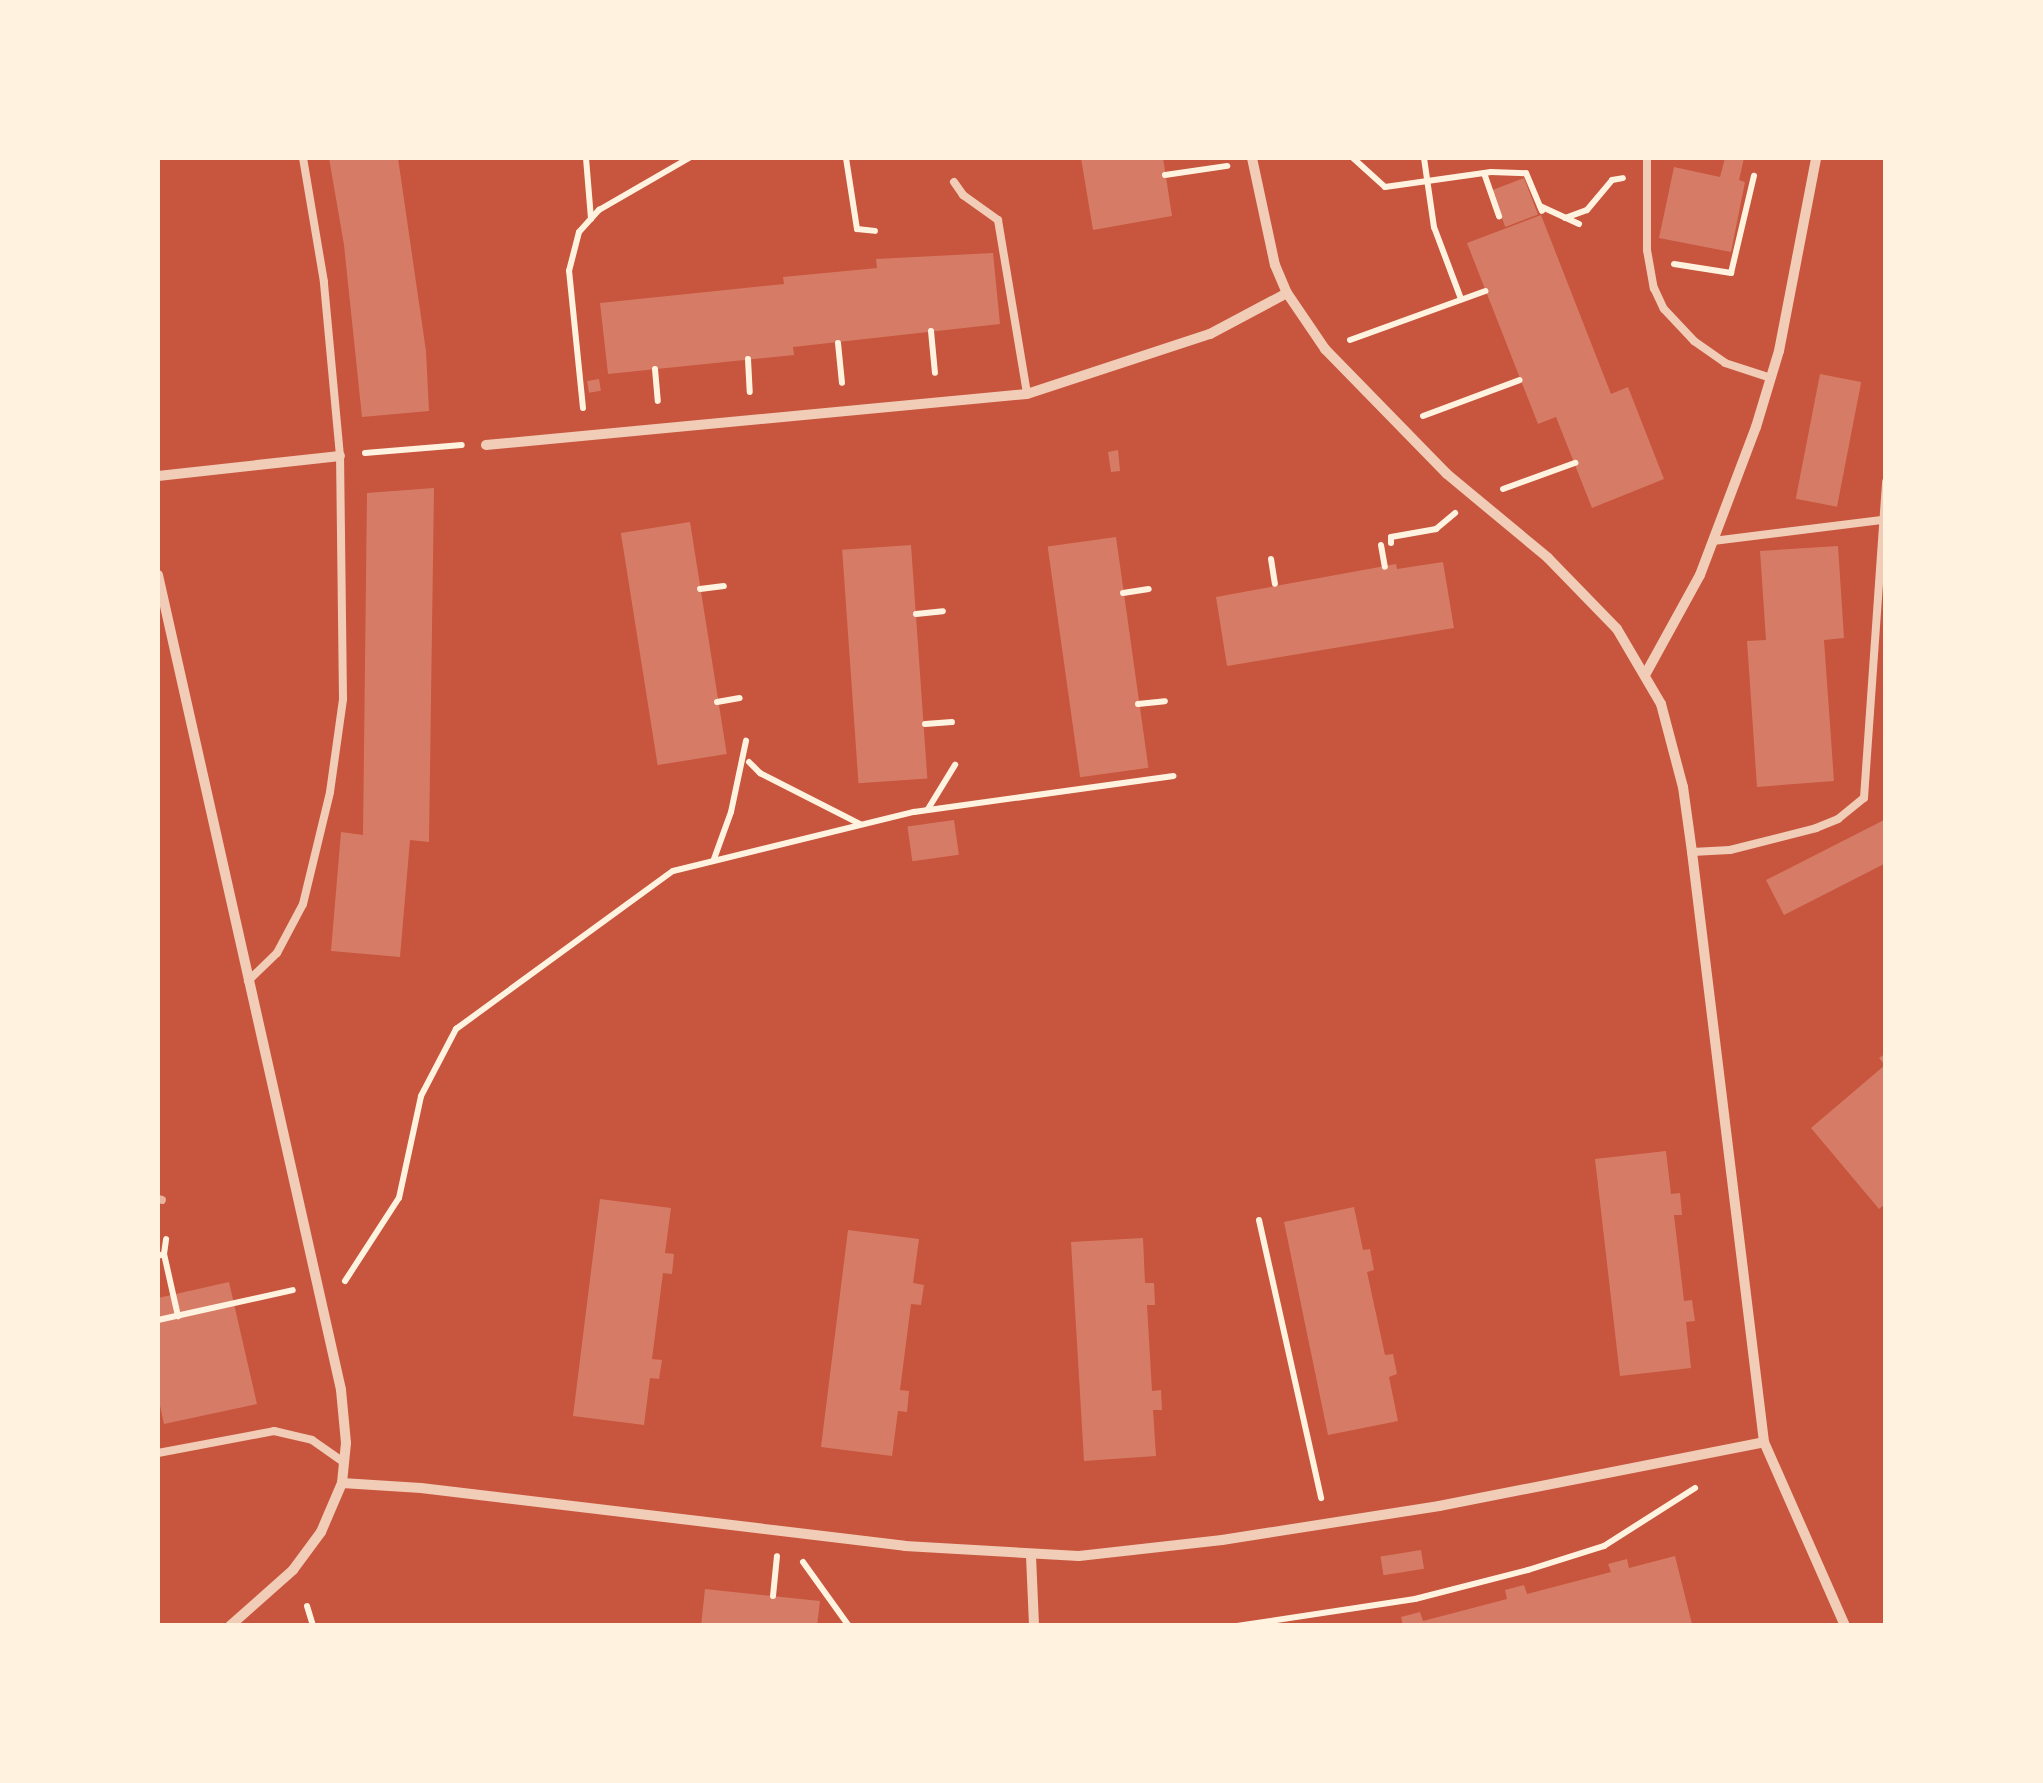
<!DOCTYPE html>
<style>
body{margin:0}
#map{position:relative;width:2043px;height:1783px;overflow:hidden;background:#c8553d;font-family:"Space Grotesk",sans-serif}
div>[style]{position:absolute}
.building>*{inset:0;background:#d67c66;transform-origin:0 0}
.path>*{height:6px;margin:-3px;padding:0 3px;transform-origin:3px;border-radius:3px;background:#fff3e0}
.service>*{height:8px;margin:-4px;padding:0 4px;transform-origin:4px;border-radius:4px;background:#f1ccb7}
.minor>*{height:10px;margin:-5px;padding:0 5px;transform-origin:5px;border-radius:5px;background:#f1ccb7}
.rail>*{height:8px;margin:-4px;padding:0 4px;transform-origin:4px;border-radius:4px;background:#e9b49f}
span{translate:-50% -50%;white-space:nowrap;text-align:center;line-height:1.15;-webkit-text-stroke:9px #fff3e0;paint-order:stroke}
.frame{position:absolute;inset:0;border:160px solid #fff3e0;pointer-events:none}
</style>
<div id="map">
<div class="building">
<div style="clip-path:polygon(329px 158px,398px 158px,426px 351px,429px 411px,362px 417px,344px 245px)"></div>
<div style="clip-path:polygon(1081px 158px,1163px 158px,1172px 216px,1093px 230px)"></div>
<div style="clip-path:polygon(1725px 158px,1744px 158px,1739px 180px,1745px 182px,1731px 252px,1659px 238px,1674px 167px,1720px 177px)"></div>
<div style="left:1524px;top:178px;width:39px;height:35px;rotate:69deg"></div>
<div style="clip-path:polygon(1541px 215px,1611px 394px,1628px 387px,1664px 479px,1592px 508px,1556px 417px,1538px 424px,1467px 243px)"></div>
<div style="clip-path:polygon(993px 253px,1000px 324px,793px 347px,794px 355px,608px 374px,600px 303px,784px 284px,783px 277px,877px 268px,876px 259px)"></div>
<div style="left:1820px;top:374px;width:42px;height:127px;rotate:11deg"></div>
<div style="left:599px;top:379px;width:12px;height:12px;rotate:81deg"></div>
<div style="clip-path:polygon(1118px 450px,1120px 471px,1111px 472px,1108px 452px)"></div>
<div style="clip-path:polygon(434px 488px,429px 842px,410px 840px,400px 957px,331px 951px,341px 832px,363px 835px,367px 493px)"></div>
<div style="left:690px;top:522px;width:235px;height:70px;rotate:81deg"></div>
<div style="left:1116px;top:537px;width:233px;height:69px;rotate:82deg"></div>
<div style="left:911px;top:545px;width:234px;height:69px;rotate:86deg"></div>
<div style="clip-path:polygon(1838px 546px,1844px 638px,1824px 640px,1834px 781px,1757px 787px,1747px 641px,1766px 640px,1760px 551px)"></div>
<div style="clip-path:polygon(1443px 562px,1454px 628px,1227px 666px,1216px 597px,1396px 564px,1397px 569px)"></div>
<div style="clip-path:polygon(1886px 819px,1886px 863px,1784px 915px,1766px 880px)"></div>
<div style="left:954px;top:820px;width:35px;height:47px;rotate:82deg"></div>
<div style="clip-path:polygon(1886px 1053px,1886px 1203px,1879px 1209px,1811px 1128px,1885px 1065px,1879px 1058px)"></div>
<div style="clip-path:polygon(1666px 1151px,1671px 1194px,1680px 1193px,1682px 1215px,1674px 1215px,1684px 1301px,1692px 1300px,1695px 1321px,1686px 1322px,1691px 1368px,1620px 1376px,1595px 1159px)"></div>
<div style="clip-path:polygon(600px 1199px,671px 1208px,665px 1253px,674px 1254px,672px 1274px,663px 1273px,652px 1359px,662px 1360px,659px 1379px,650px 1378px,644px 1425px,573px 1416px)"></div>
<div style="clip-path:polygon(1354px 1207px,1363px 1250px,1370px 1249px,1374px 1270px,1367px 1272px,1385px 1355px,1393px 1354px,1397px 1374px,1389px 1377px,1398px 1421px,1328px 1435px,1284px 1222px)"></div>
<div style="clip-path:polygon(848px 1230px,919px 1239px,913px 1283px,924px 1285px,921px 1305px,911px 1304px,900px 1390px,909px 1391px,907px 1412px,898px 1411px,892px 1456px,821px 1447px)"></div>
<div style="clip-path:polygon(1143px 1238px,1145px 1283px,1154px 1283px,1155px 1305px,1147px 1305px,1152px 1391px,1161px 1390px,1162px 1410px,1153px 1410px,1156px 1456px,1084px 1461px,1071px 1242px)"></div>
<div style="clip-path:polygon(229px 1282px,257px 1404px,164px 1424px,158px 1396px,158px 1298px)"></div>
<div style="left:1421px;top:1550px;width:19px;height:41px;rotate:81deg"></div>
<div style="clip-path:polygon(1675px 1556px,1692px 1624px,1685px 1626px,1403px 1626px,1401px 1617px,1420px 1612px,1423px 1621px,1507px 1599px,1505px 1590px,1524px 1585px,1527px 1594px,1611px 1572px,1608px 1564px,1627px 1559px,1629px 1568px)"></div>
<div style="clip-path:polygon(705px 1589px,820px 1601px,817px 1626px,701px 1626px)"></div>
</div>
<div class="path">
<div style="left:586px;top:158px;width:61px;rotate:85.3deg"></div>
<div style="left:846px;top:158px;width:72px;rotate:81.2deg"></div>
<div style="left:857px;top:229px;width:18px;rotate:6deg"></div>
<div style="left:1353px;top:158px;width:43px;rotate:42.2deg"></div>
<div style="left:1385px;top:187px;width:107px;rotate:-8.1deg"></div>
<div style="left:1491px;top:172px;width:35px;rotate:2deg"></div>
<div style="left:1526px;top:173px;width:41px;rotate:67.2deg"></div>
<div style="left:1424px;top:158px;width:70px;rotate:81.8deg"></div>
<div style="left:1434px;top:227px;width:77px;rotate:69.4deg"></div>
<div style="left:1484px;top:173px;width:46px;rotate:70.8deg"></div>
<div style="left:1165px;top:175px;width:63px;rotate:-8.3deg"></div>
<div style="left:1540px;top:206px;width:43px;rotate:24.8deg"></div>
<div style="left:1565px;top:218px;width:23px;rotate:-20deg"></div>
<div style="left:1587px;top:210px;width:39px;rotate:-50deg"></div>
<div style="left:1612px;top:180px;width:11px;rotate:-10deg"></div>
<div style="left:1674px;top:264px;width:58px;rotate:9deg"></div>
<div style="left:1731px;top:273px;width:100px;rotate:-76.7deg"></div>
<div style="left:931px;top:331px;width:42px;rotate:84.6deg"></div>
<div style="left:1350px;top:340px;width:144px;rotate:-19.9deg"></div>
<div style="left:838px;top:343px;width:40px;rotate:84.3deg"></div>
<div style="left:748px;top:359px;width:33px;rotate:87deg"></div>
<div style="left:655px;top:369px;width:32px;rotate:85deg"></div>
<div style="left:583px;top:408px;width:138px;rotate:-95.8deg"></div>
<div style="left:569px;top:271px;width:40px;rotate:-75.6deg"></div>
<div style="left:579px;top:232px;width:30px;rotate:-48deg"></div>
<div style="left:599px;top:210px;width:104px;rotate:-30deg"></div>
<div style="left:1423px;top:416px;width:103px;rotate:-20.4deg"></div>
<div style="left:365px;top:453px;width:97px;rotate:-4.7deg"></div>
<div style="left:1503px;top:489px;width:77px;rotate:-19.9deg"></div>
<div style="left:1391px;top:543px;width:6px;rotate:-90deg"></div>
<div style="left:1391px;top:537px;width:46px;rotate:-10.1deg"></div>
<div style="left:1436px;top:529px;width:25px;rotate:-40deg"></div>
<div style="left:1381px;top:545px;width:22px;rotate:80deg"></div>
<div style="left:1271px;top:559px;width:25px;rotate:81deg"></div>
<div style="left:700px;top:589px;width:24px;rotate:-7deg"></div>
<div style="left:1123px;top:593px;width:26px;rotate:-9deg"></div>
<div style="left:916px;top:614px;width:27px;rotate:-6deg"></div>
<div style="left:717px;top:702px;width:23px;rotate:-10deg"></div>
<div style="left:1138px;top:704px;width:27px;rotate:-6deg"></div>
<div style="left:925px;top:724px;width:27px;rotate:-4deg"></div>
<div style="left:749px;top:762px;width:16px;rotate:45deg"></div>
<div style="left:760px;top:773px;width:112px;rotate:27deg"></div>
<div style="left:928px;top:809px;width:52px;rotate:-58.5deg"></div>
<div style="left:714px;top:859px;width:50px;rotate:-70.1deg"></div>
<div style="left:731px;top:812px;width:73px;rotate:-78.1deg"></div>
<div style="left:1259px;top:1220px;width:285px;rotate:77.4deg"></div>
<div style="left:164px;top:1254px;width:64px;rotate:77.3deg"></div>
<div style="left:158px;top:1256px;width:6px;rotate:-18deg"></div>
<div style="left:164px;top:1254px;width:15px;rotate:-82deg"></div>
<div style="left:345px;top:1281px;width:99px;rotate:-57deg"></div>
<div style="left:399px;top:1198px;width:104px;rotate:-77.8deg"></div>
<div style="left:421px;top:1096px;width:76px;rotate:-62.4deg"></div>
<div style="left:456px;top:1029px;width:268px;rotate:-36.1deg"></div>
<div style="left:673px;top:871px;width:248px;rotate:-13.8deg"></div>
<div style="left:914px;top:812px;width:262px;rotate:-7.9deg"></div>
<div style="left:158px;top:1320px;width:138px;rotate:-12.5deg"></div>
<div style="left:803px;top:1562px;width:79px;rotate:54.3deg"></div>
<div style="left:773px;top:1596px;width:40px;rotate:-84.3deg"></div>
<div style="left:307px;top:1606px;width:21px;rotate:73deg"></div>
<div style="left:1237px;top:1626px;width:180px;rotate:-8.6deg"></div>
<div style="left:1415px;top:1599px;width:117px;rotate:-14.4deg"></div>
<div style="left:1528px;top:1570px;width:80px;rotate:-17.5deg"></div>
<div style="left:1604px;top:1546px;width:108px;rotate:-32.5deg"></div>
</div>
<div class="service">
<div style="left:1647px;top:158px;width:92px;rotate:90deg"></div>
<div style="left:1647px;top:250px;width:39px;rotate:80deg"></div>
<div style="left:1654px;top:288px;width:23px;rotate:65deg"></div>
<div style="left:1664px;top:309px;width:44px;rotate:46.8deg"></div>
<div style="left:1694px;top:341px;width:38px;rotate:35deg"></div>
<div style="left:1725px;top:363px;width:48px;rotate:18.1deg"></div>
<div style="left:954px;top:182px;width:16px;rotate:55deg"></div>
<div style="left:963px;top:195px;width:43px;rotate:35.5deg"></div>
<div style="left:998px;top:220px;width:176px;rotate:80.5deg"></div>
<div style="left:1713px;top:541px;width:170px;rotate:-7.1deg"></div>
<div style="left:1692px;top:852px;width:38px;rotate:-3deg"></div>
<div style="left:1730px;top:850px;width:89px;rotate:-14.3deg"></div>
<div style="left:1816px;top:828px;width:24px;rotate:-22deg"></div>
<div style="left:1838px;top:819px;width:33px;rotate:-39deg"></div>
<div style="left:1864px;top:798px;width:317px;rotate:-86deg"></div>
<div style="left:248px;top:981px;width:40px;rotate:-44deg"></div>
<div style="left:277px;top:953px;width:55px;rotate:-62deg"></div>
<div style="left:303px;top:904px;width:115px;rotate:-76.4deg"></div>
<div style="left:330px;top:792px;width:94px;rotate:-82deg"></div>
<div style="left:343px;top:699px;width:243px;rotate:-90.7deg"></div>
<div style="left:340px;top:456px;width:175px;rotate:-95.3deg"></div>
<div style="left:324px;top:282px;width:126px;rotate:-99.6deg"></div>
<div style="left:158px;top:1453px;width:118px;rotate:-10.7deg"></div>
<div style="left:274px;top:1431px;width:39px;rotate:13deg"></div>
<div style="left:312px;top:1440px;width:39px;rotate:35deg"></div>
</div>
<div class="minor">
<div style="left:1252px;top:158px;width:109px;rotate:77.9deg"></div>
<div style="left:1275px;top:265px;width:30px;rotate:67deg"></div>
<div style="left:1287px;top:293px;width:68px;rotate:55.8deg"></div>
<div style="left:1325px;top:349px;width:175px;rotate:45.7deg"></div>
<div style="left:1447px;top:474px;width:131px;rotate:39.7deg"></div>
<div style="left:1548px;top:558px;width:99px;rotate:45.8deg"></div>
<div style="left:1617px;top:629px;width:87px;rotate:59.6deg"></div>
<div style="left:1661px;top:704px;width:86px;rotate:75.2deg"></div>
<div style="left:1683px;top:787px;width:66px;rotate:82.1deg"></div>
<div style="left:1692px;top:852px;width:594px;rotate:83.04deg"></div>
<div style="left:1764px;top:1442px;width:201px;rotate:66.2deg"></div>
<div style="left:486px;top:445px;width:543px;rotate:-5.39deg"></div>
<div style="left:1027px;top:394px;width:193px;rotate:-18.2deg"></div>
<div style="left:1210px;top:334px;width:87px;rotate:-28deg"></div>
<div style="left:158px;top:476px;width:183px;rotate:-6.3deg"></div>
<div style="left:158px;top:575px;width:835px;rotate:77.34deg"></div>
<div style="left:341px;top:1390px;width:53px;rotate:84.6deg"></div>
<div style="left:346px;top:1443px;width:40px;rotate:95.7deg"></div>
<div style="left:342px;top:1483px;width:53px;rotate:113.2deg"></div>
<div style="left:321px;top:1532px;width:47px;rotate:126.4deg"></div>
<div style="left:293px;top:1570px;width:84px;rotate:138.4deg"></div>
<div style="left:1645px;top:675px;width:114px;rotate:-61.2deg"></div>
<div style="left:1700px;top:575px;width:158px;rotate:-69.3deg"></div>
<div style="left:1756px;top:427px;width:79px;rotate:-73.2deg"></div>
<div style="left:1779px;top:351px;width:197px;rotate:-79.1deg"></div>
<div style="left:342px;top:1483px;width:79px;rotate:3.6deg"></div>
<div style="left:421px;top:1488px;width:487px;rotate:6.8deg"></div>
<div style="left:905px;top:1546px;width:174px;rotate:3.3deg"></div>
<div style="left:1079px;top:1556px;width:144px;rotate:-6.4deg"></div>
<div style="left:1222px;top:1540px;width:220px;rotate:-8.9deg"></div>
<div style="left:1439px;top:1506px;width:331px;rotate:-11.1deg"></div>
<div style="left:1031px;top:1556px;width:70px;rotate:87.5deg"></div>
</div>
<div class="rail">
<div style="left:158px;top:1199px;width:4px;rotate:14deg"></div>
</div>
<div class="frame"></div>
</div>
